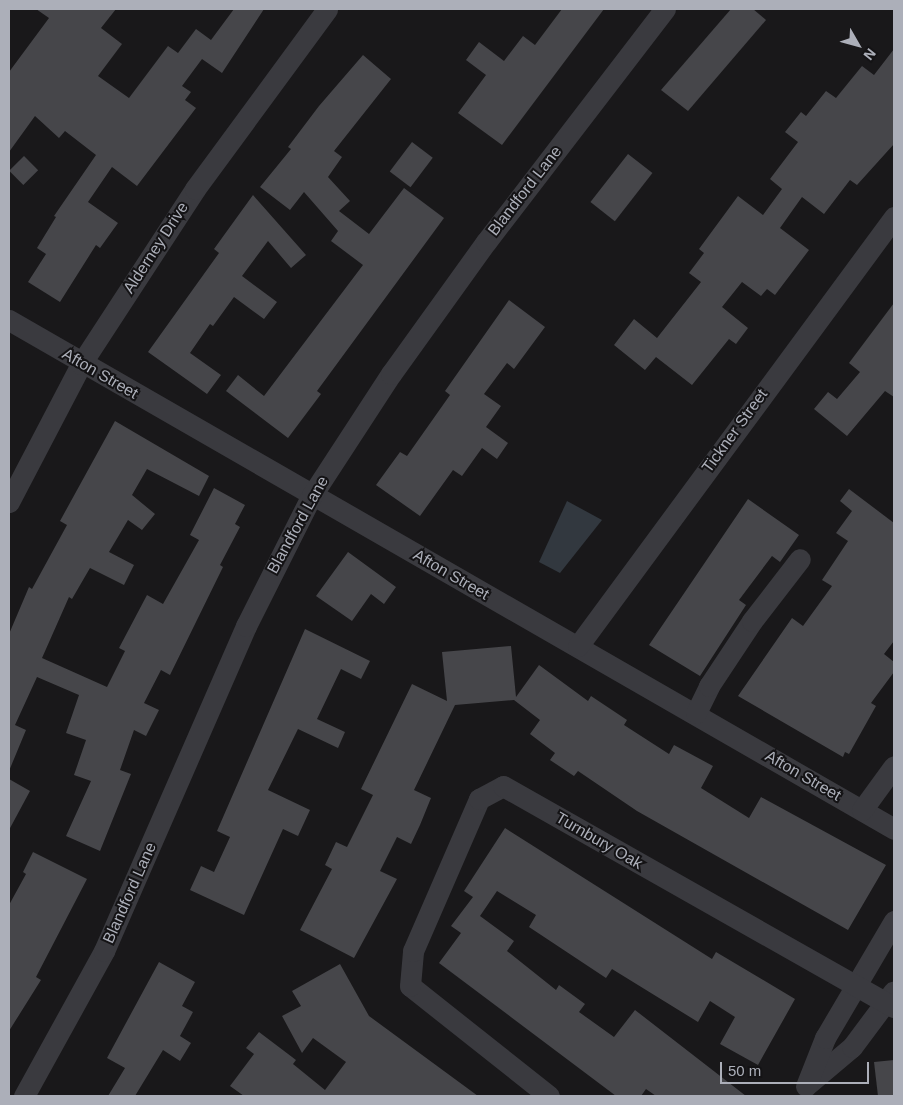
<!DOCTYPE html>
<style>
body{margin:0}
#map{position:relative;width:903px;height:1105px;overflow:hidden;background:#19181a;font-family:Arial,sans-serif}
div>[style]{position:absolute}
.water>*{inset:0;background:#32383f}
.building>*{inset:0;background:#46464a;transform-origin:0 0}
.minor>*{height:21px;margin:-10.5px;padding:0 10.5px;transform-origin:10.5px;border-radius:10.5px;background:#3a3a3f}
span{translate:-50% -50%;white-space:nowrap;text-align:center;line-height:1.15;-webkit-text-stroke:4px #141315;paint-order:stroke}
.street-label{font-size:16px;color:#acafb9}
.frame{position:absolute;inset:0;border:10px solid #acafb9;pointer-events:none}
.north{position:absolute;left:833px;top:20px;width:50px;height:50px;-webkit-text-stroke:4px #141315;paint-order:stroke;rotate:128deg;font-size:14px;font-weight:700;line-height:20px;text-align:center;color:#acafb9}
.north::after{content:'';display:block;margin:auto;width:18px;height:22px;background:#acafb9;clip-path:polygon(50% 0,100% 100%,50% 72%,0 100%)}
.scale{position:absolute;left:720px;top:1062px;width:149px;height:22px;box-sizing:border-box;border:2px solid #acafb9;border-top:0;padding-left:6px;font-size:15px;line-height:18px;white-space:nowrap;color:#acafb9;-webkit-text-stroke:4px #141315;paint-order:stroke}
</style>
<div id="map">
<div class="water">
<div style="clip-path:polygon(567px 501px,602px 520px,560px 573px,539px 562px)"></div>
</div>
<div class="building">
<div style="clip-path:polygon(36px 9px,116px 9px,101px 28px,122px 44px,98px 76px,129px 98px,168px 46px,178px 53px,196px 29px,211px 40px,234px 9px,264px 9px,222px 73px,202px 59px,182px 86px,191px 92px,185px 100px,196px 108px,137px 186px,112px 167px,88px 202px,118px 223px,100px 248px,96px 245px,60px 302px,28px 282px,46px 254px,37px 248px,56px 217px,54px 216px,96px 155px,65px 131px,59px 138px,35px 116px,9px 152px,9px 72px,49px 18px)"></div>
<div style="clip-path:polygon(562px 9px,604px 9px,502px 145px,458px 113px,486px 75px,466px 60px,479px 42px,504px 61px,523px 36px,535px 45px)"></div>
<div style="clip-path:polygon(731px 9px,753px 9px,766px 20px,688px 111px,661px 90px)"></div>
<div style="clip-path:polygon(894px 49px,894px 144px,857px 185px,850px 180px,824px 214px,802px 197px,780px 228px,809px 250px,775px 295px,767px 289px,761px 296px,742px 282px,722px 307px,748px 328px,736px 344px,729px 339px,692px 385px,656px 357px,645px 370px,614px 345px,634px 319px,657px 338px,701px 282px,689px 273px,704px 253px,699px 249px,738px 196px,763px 215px,782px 189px,770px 179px,798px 142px,785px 132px,801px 112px,806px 116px,826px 91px,836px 98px,862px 66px,874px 75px)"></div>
<div style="clip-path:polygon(363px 55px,391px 79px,334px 151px,342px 157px,328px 177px,350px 201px,339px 211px,369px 234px,404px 188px,444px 218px,317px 391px,321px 394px,288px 438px,226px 391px,238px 375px,264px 396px,363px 265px,331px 241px,338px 231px,304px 192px,290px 210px,260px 187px,291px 149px,288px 147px,319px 106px)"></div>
<div style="left:412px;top:142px;width:26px;height:37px;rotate:37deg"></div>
<div style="left:628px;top:154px;width:31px;height:61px;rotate:38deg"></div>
<div style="left:24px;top:156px;width:20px;height:21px;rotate:45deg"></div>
<div style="clip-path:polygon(253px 195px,306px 255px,291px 268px,268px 241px,242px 276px,277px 302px,264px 319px,234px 297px,213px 326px,210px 324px,190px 353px,221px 375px,207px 394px,148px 352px,219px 253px,214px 249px)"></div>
<div style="clip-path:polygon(509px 300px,545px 327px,514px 369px,507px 363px,484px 394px,501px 406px,486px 427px,508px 443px,497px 459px,482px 448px,462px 476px,453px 470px,420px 516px,376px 485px,400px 452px,407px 456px,450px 395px,445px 391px)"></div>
<div style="clip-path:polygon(894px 303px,894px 397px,885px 391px,847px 436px,814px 409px,828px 392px,837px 399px,860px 372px,849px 363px)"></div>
<div style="clip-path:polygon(115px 421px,209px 476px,199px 496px,147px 469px,132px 495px,155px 514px,142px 530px,128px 520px,109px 552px,134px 565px,124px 585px,90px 568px,72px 599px,69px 597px,42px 658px,107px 687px,125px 651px,119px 648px,147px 595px,163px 604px,199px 540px,190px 535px,214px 488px,245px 505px,235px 524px,240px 527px,220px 565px,223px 567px,170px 675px,161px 670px,144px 703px,159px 710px,146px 736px,134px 730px,120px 770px,131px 774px,100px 851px,66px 836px,91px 781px,74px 775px,86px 740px,66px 733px,79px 695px,37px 677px,15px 725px,26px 730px,9px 771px,9px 634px,29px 587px,32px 589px,67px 525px,60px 521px)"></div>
<div style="clip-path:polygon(849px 489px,894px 523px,894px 641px,884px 654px,894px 662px,894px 672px,871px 703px,876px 706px,849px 754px,845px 752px,843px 757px,738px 696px,792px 618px,803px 626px,832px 586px,822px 580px,848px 541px,836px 533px,852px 511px,840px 501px)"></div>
<div style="clip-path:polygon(748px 499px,799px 535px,780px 562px,772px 556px,739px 600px,746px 605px,700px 676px,649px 645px)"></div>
<div style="clip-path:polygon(348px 552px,396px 587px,384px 604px,371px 594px,352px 621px,316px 596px)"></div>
<div style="clip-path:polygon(305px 629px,370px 661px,361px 679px,341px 669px,317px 719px,345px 732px,338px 748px,298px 729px,268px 790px,310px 810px,298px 836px,283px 829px,244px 915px,190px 890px,201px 866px,214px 872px,230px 837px,217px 831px)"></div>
<div style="clip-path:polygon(511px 646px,516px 697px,539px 665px,588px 701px,591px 696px,627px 720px,624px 725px,669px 754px,674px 745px,713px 766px,701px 788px,749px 818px,761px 797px,886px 865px,848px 930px,637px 811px,578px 771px,574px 776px,550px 760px,555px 753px,530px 734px,540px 720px,514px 700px,455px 705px,414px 790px,431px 798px,420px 825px,411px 844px,397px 837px,380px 871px,397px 879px,354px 958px,300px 930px,332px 869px,325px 865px,336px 842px,347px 847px,373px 795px,361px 789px,412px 684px,447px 701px,442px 652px)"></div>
<div style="clip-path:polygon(9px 779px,30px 791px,9px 830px)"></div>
<div style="clip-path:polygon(505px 828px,712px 959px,716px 952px,795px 999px,758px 1065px,720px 1044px,735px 1017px,710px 1001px,698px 1022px,612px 969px,606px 978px,529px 927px,536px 915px,497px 891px,480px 916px,514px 941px,507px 951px,556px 990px,559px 985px,585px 1004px,579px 1012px,614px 1037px,635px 1010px,746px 1096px,656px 1096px,646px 1089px,641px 1096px,616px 1096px,439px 963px,461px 933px,451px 926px,473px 897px,464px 891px)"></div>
<div style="clip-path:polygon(33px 852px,87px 879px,36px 977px,41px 980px,9px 1031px,9px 905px,26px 874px,23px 872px)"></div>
<div style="clip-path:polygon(159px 962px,195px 982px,182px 1006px,193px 1012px,180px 1036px,191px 1043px,180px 1061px,163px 1050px,135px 1096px,108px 1096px,125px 1068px,107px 1058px)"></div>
<div style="clip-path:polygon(340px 964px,369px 1016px,478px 1096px,244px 1096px,230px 1086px,254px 1054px,246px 1048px,259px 1032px,296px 1060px,293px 1064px,325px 1090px,346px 1062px,313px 1038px,302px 1053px,282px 1016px,301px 1006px,292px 991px)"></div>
<div style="clip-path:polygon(894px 1060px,894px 1095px,878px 1096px,874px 1062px)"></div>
</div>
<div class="minor">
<div style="left:9px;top:320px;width:1021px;rotate:29.9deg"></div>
<div style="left:9px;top:502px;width:156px;rotate:-62.4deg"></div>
<div style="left:81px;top:364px;width:209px;rotate:-56.9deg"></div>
<div style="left:195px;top:189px;width:223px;rotate:-53.7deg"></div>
<div style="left:578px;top:646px;width:533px;rotate:-53.62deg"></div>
<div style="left:696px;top:713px;width:30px;rotate:-64deg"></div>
<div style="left:709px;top:686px;width:78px;rotate:-56.5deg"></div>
<div style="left:752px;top:621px;width:78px;rotate:-52.3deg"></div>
<div style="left:862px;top:810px;width:54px;rotate:-54deg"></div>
<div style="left:808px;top:1084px;width:57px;rotate:-40.1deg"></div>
<div style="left:852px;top:1047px;width:69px;rotate:-53.3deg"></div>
<div style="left:806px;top:1086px;width:52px;rotate:-68.4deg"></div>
<div style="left:825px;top:1038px;width:136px;rotate:-59.5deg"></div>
<div style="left:24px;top:1096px;width:166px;rotate:-61.1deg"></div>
<div style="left:104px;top:951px;width:355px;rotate:-66.4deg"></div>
<div style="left:246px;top:626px;width:147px;rotate:-63.3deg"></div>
<div style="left:312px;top:495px;width:145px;rotate:-56.9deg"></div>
<div style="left:391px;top:374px;width:163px;rotate:-54.3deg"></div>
<div style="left:486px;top:242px;width:294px;rotate:-52.5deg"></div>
<div style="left:549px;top:1096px;width:177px;rotate:-141.6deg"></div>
<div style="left:410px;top:986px;width:35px;rotate:-85deg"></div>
<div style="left:413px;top:951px;width:166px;rotate:-66.5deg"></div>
<div style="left:479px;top:799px;width:27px;rotate:-28deg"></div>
<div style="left:503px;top:786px;width:449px;rotate:29.5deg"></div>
</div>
<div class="street-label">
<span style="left:525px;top:191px;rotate:-52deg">Blandford Lane</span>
<span style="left:156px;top:248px;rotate:-57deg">Alderney Drive</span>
<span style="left:100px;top:374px;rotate:30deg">Afton Street</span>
<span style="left:735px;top:431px;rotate:-54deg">Tickner Street</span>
<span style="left:298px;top:525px;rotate:-61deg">Blandford Lane</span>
<span style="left:451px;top:575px;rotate:30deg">Afton Street</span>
<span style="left:803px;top:776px;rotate:30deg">Afton Street</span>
<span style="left:599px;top:841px;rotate:30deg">Turnbury Oak</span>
<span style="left:130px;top:893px;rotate:-66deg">Blandford Lane</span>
</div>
<div class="frame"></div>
<div class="north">N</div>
<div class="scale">50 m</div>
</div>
